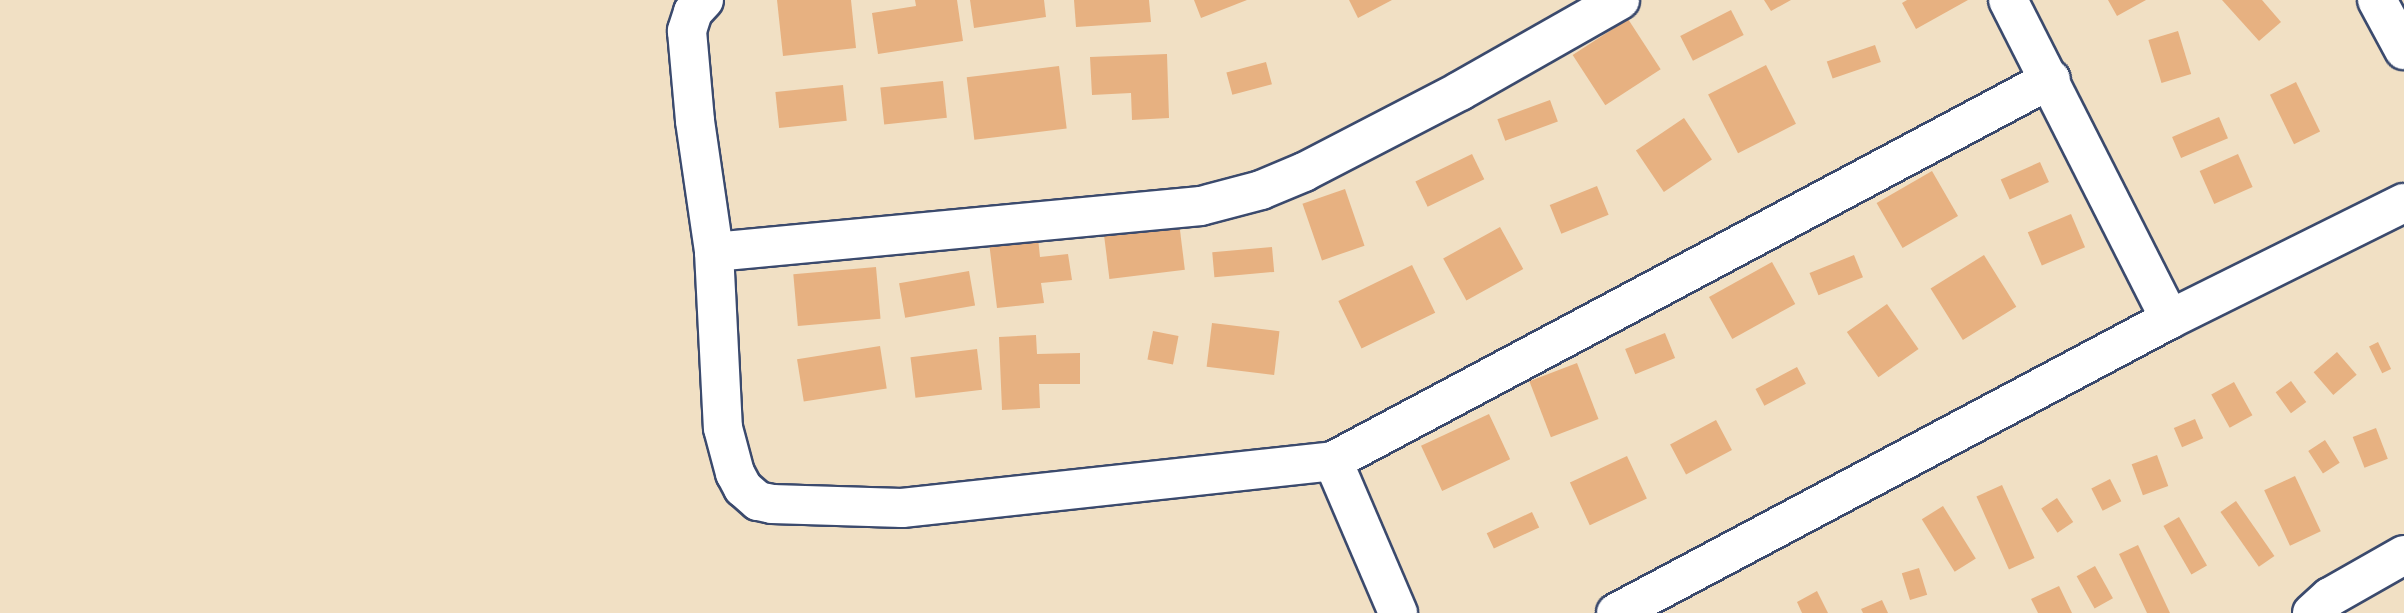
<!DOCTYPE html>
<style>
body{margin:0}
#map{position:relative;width:2404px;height:613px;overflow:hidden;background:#f1e0c4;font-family:"Indie Flower",sans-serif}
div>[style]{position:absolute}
.building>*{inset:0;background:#e7b181;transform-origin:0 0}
.roads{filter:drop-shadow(2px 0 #3b4a6d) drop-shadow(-2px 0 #3b4a6d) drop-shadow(0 2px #3b4a6d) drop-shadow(0 -2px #3b4a6d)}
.minor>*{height:38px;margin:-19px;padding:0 19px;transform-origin:19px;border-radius:19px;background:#fff}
.tertiary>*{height:38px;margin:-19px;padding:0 19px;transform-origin:19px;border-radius:19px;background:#fff}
span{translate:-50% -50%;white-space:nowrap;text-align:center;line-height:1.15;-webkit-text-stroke:7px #f6f6f2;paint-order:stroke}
</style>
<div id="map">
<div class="building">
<div style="clip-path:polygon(777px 0,851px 0,856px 48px,783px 56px)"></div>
<div style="clip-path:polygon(915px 0,957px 0,963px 41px,878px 54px,872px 13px,916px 6px)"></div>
<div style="clip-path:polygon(970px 0,1044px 0,1046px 17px,974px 28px)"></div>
<div style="clip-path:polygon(1074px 0,1149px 0,1151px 22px,1076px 27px)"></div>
<div style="clip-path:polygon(1194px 0,1247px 0,1201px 18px)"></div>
<div style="clip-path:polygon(1349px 0,1392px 0,1358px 18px)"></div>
<div style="clip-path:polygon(1764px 0,1791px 0,1771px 11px)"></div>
<div style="clip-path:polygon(1907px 0,1968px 0,1916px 29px,1902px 3px)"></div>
<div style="clip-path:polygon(2108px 0,2146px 0,2117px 16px)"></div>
<div style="clip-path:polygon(2222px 0,2262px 0,2281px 22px,2259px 41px)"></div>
<div style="left:1731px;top:10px;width:28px;height:57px;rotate:63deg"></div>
<div style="left:1628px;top:19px;width:60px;height:66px;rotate:57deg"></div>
<div style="left:2178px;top:31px;width:45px;height:31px;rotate:73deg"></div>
<div style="left:1875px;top:45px;width:18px;height:51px;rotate:71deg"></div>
<div style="clip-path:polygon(1167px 54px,1169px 118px,1132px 120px,1131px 93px,1092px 95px,1090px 57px)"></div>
<div style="left:1266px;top:62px;width:23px;height:41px;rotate:75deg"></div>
<div style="left:1766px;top:65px;width:66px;height:65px;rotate:63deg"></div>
<div style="left:1059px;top:66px;width:63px;height:93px;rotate:83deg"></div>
<div style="left:943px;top:81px;width:37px;height:63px;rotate:84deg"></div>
<div style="left:2296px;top:82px;width:55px;height:29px;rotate:64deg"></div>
<div style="left:843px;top:85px;width:36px;height:68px;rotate:84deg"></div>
<div style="left:1550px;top:100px;width:23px;height:56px;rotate:70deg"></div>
<div style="left:2219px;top:117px;width:23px;height:51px;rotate:67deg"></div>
<div style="left:1684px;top:118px;width:50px;height:58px;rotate:56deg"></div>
<div style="left:1472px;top:154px;width:28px;height:63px;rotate:64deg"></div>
<div style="left:2238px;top:154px;width:36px;height:42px;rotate:66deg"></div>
<div style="left:2040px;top:162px;width:22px;height:43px;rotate:66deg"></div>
<div style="left:1932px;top:171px;width:52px;height:64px;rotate:60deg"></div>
<div style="left:1597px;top:186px;width:31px;height:51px;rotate:68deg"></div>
<div style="left:1345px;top:189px;width:60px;height:45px;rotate:71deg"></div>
<div style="left:2071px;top:214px;width:36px;height:47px;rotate:67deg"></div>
<div style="left:1179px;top:222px;width:48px;height:76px;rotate:83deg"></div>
<div style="left:1500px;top:227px;width:48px;height:65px;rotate:61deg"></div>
<div style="clip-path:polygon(1037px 228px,1040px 257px,1068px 254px,1072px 280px,1041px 283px,1044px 303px,997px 308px,988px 234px)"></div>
<div style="left:1272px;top:247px;width:25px;height:60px;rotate:85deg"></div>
<div style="left:1854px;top:255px;width:24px;height:48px;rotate:68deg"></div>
<div style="left:1984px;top:255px;width:61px;height:63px;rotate:58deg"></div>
<div style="left:1772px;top:262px;width:48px;height:72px;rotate:61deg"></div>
<div style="left:1412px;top:265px;width:53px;height:82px;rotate:64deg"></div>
<div style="left:876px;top:267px;width:52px;height:83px;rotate:85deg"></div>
<div style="left:969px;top:271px;width:35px;height:71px;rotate:80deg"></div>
<div style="left:1887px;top:304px;width:55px;height:49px;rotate:55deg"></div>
<div style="left:1212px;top:323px;width:68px;height:44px;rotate:7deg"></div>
<div style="left:1153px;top:331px;width:26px;height:29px;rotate:11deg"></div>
<div style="left:1665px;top:333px;width:27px;height:43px;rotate:68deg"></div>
<div style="clip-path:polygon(1036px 335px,1037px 354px,1080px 353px,1080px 384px,1039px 384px,1040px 408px,1002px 410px,999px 337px)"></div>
<div style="left:2378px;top:342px;width:30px;height:10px;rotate:64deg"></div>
<div style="left:880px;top:346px;width:43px;height:84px;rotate:81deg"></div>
<div style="left:977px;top:349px;width:41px;height:67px;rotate:83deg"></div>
<div style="left:2337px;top:352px;width:30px;height:31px;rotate:49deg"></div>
<div style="left:1577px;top:363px;width:60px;height:51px;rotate:69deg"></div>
<div style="left:1797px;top:367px;width:19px;height:47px;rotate:62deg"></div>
<div style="left:2291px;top:381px;width:26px;height:19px;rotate:54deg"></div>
<div style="left:2234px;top:382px;width:38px;height:26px;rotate:61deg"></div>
<div style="left:1489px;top:414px;width:50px;height:75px;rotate:65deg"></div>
<div style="left:2195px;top:419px;width:21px;height:23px;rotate:67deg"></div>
<div style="left:1716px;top:420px;width:34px;height:52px;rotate:62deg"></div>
<div style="left:2376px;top:428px;width:33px;height:25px;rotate:69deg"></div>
<div style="left:2325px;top:440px;width:27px;height:20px;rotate:57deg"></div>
<div style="left:2157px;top:455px;width:33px;height:27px;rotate:70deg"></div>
<div style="left:1627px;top:456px;width:47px;height:63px;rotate:65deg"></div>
<div style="left:2295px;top:476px;width:61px;height:34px;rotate:65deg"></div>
<div style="left:2110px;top:479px;width:25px;height:21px;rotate:63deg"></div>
<div style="left:2002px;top:485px;width:80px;height:28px;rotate:66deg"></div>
<div style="left:2057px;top:498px;width:29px;height:19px;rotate:56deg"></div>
<div style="left:2236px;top:501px;width:67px;height:19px;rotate:55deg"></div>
<div style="left:1943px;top:506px;width:62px;height:25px;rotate:58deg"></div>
<div style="left:1532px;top:512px;width:17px;height:50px;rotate:65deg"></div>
<div style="left:2179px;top:517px;width:56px;height:18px;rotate:60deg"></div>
<div style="clip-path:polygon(2138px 545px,2170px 613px,2147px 613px,2119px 554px)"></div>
<div style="left:2095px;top:566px;width:37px;height:21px;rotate:61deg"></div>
<div style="left:1919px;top:568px;width:28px;height:18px;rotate:73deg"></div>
<div style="clip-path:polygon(2059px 586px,2072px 613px,2038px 613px,2031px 599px)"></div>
<div style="clip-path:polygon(1817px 591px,1828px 613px,1802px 613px,1797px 602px)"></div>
<div style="clip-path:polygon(1882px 600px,1888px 613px,1863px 613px,1861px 609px)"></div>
</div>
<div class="roads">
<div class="minor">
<div style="left:704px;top:0;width:16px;rotate:133deg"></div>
<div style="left:693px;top:12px;width:20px;rotate:108deg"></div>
<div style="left:687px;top:31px;width:90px;rotate:84.9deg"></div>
<div style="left:695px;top:121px;width:132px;rotate:81.7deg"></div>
<div style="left:714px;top:252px;width:176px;rotate:87.1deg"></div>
<div style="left:723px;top:428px;width:47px;rotate:75.1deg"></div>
<div style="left:735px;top:473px;width:17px;rotate:62deg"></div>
<div style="left:743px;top:488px;width:20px;rotate:41deg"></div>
<div style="left:758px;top:501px;width:14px;rotate:12deg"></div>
<div style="left:772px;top:504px;width:130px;rotate:1.8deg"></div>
<div style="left:902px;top:508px;width:434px;rotate:-6.2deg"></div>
<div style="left:1333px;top:461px;width:813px;rotate:-28.01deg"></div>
<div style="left:2008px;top:0;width:358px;rotate:63.1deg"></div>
<div style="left:714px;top:252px;width:489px;rotate:-5.4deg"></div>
<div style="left:1201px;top:206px;width:62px;rotate:-14.9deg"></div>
<div style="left:1261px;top:190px;width:47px;rotate:-22.7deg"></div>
<div style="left:1304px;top:172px;width:176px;rotate:-27.4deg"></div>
<div style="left:1460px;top:91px;width:184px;rotate:-29.6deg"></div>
<div style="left:1333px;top:461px;width:165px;rotate:66.8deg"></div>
<div style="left:1616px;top:613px;width:627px;rotate:-27.95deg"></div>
<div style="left:2170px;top:319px;width:261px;rotate:-26.4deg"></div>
<div style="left:2312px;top:613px;width:24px;rotate:-42deg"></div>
<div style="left:2330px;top:597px;width:85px;rotate:-29.6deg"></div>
</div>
<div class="tertiary">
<div style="left:2377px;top:0;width:57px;rotate:61.6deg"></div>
</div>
</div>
</div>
